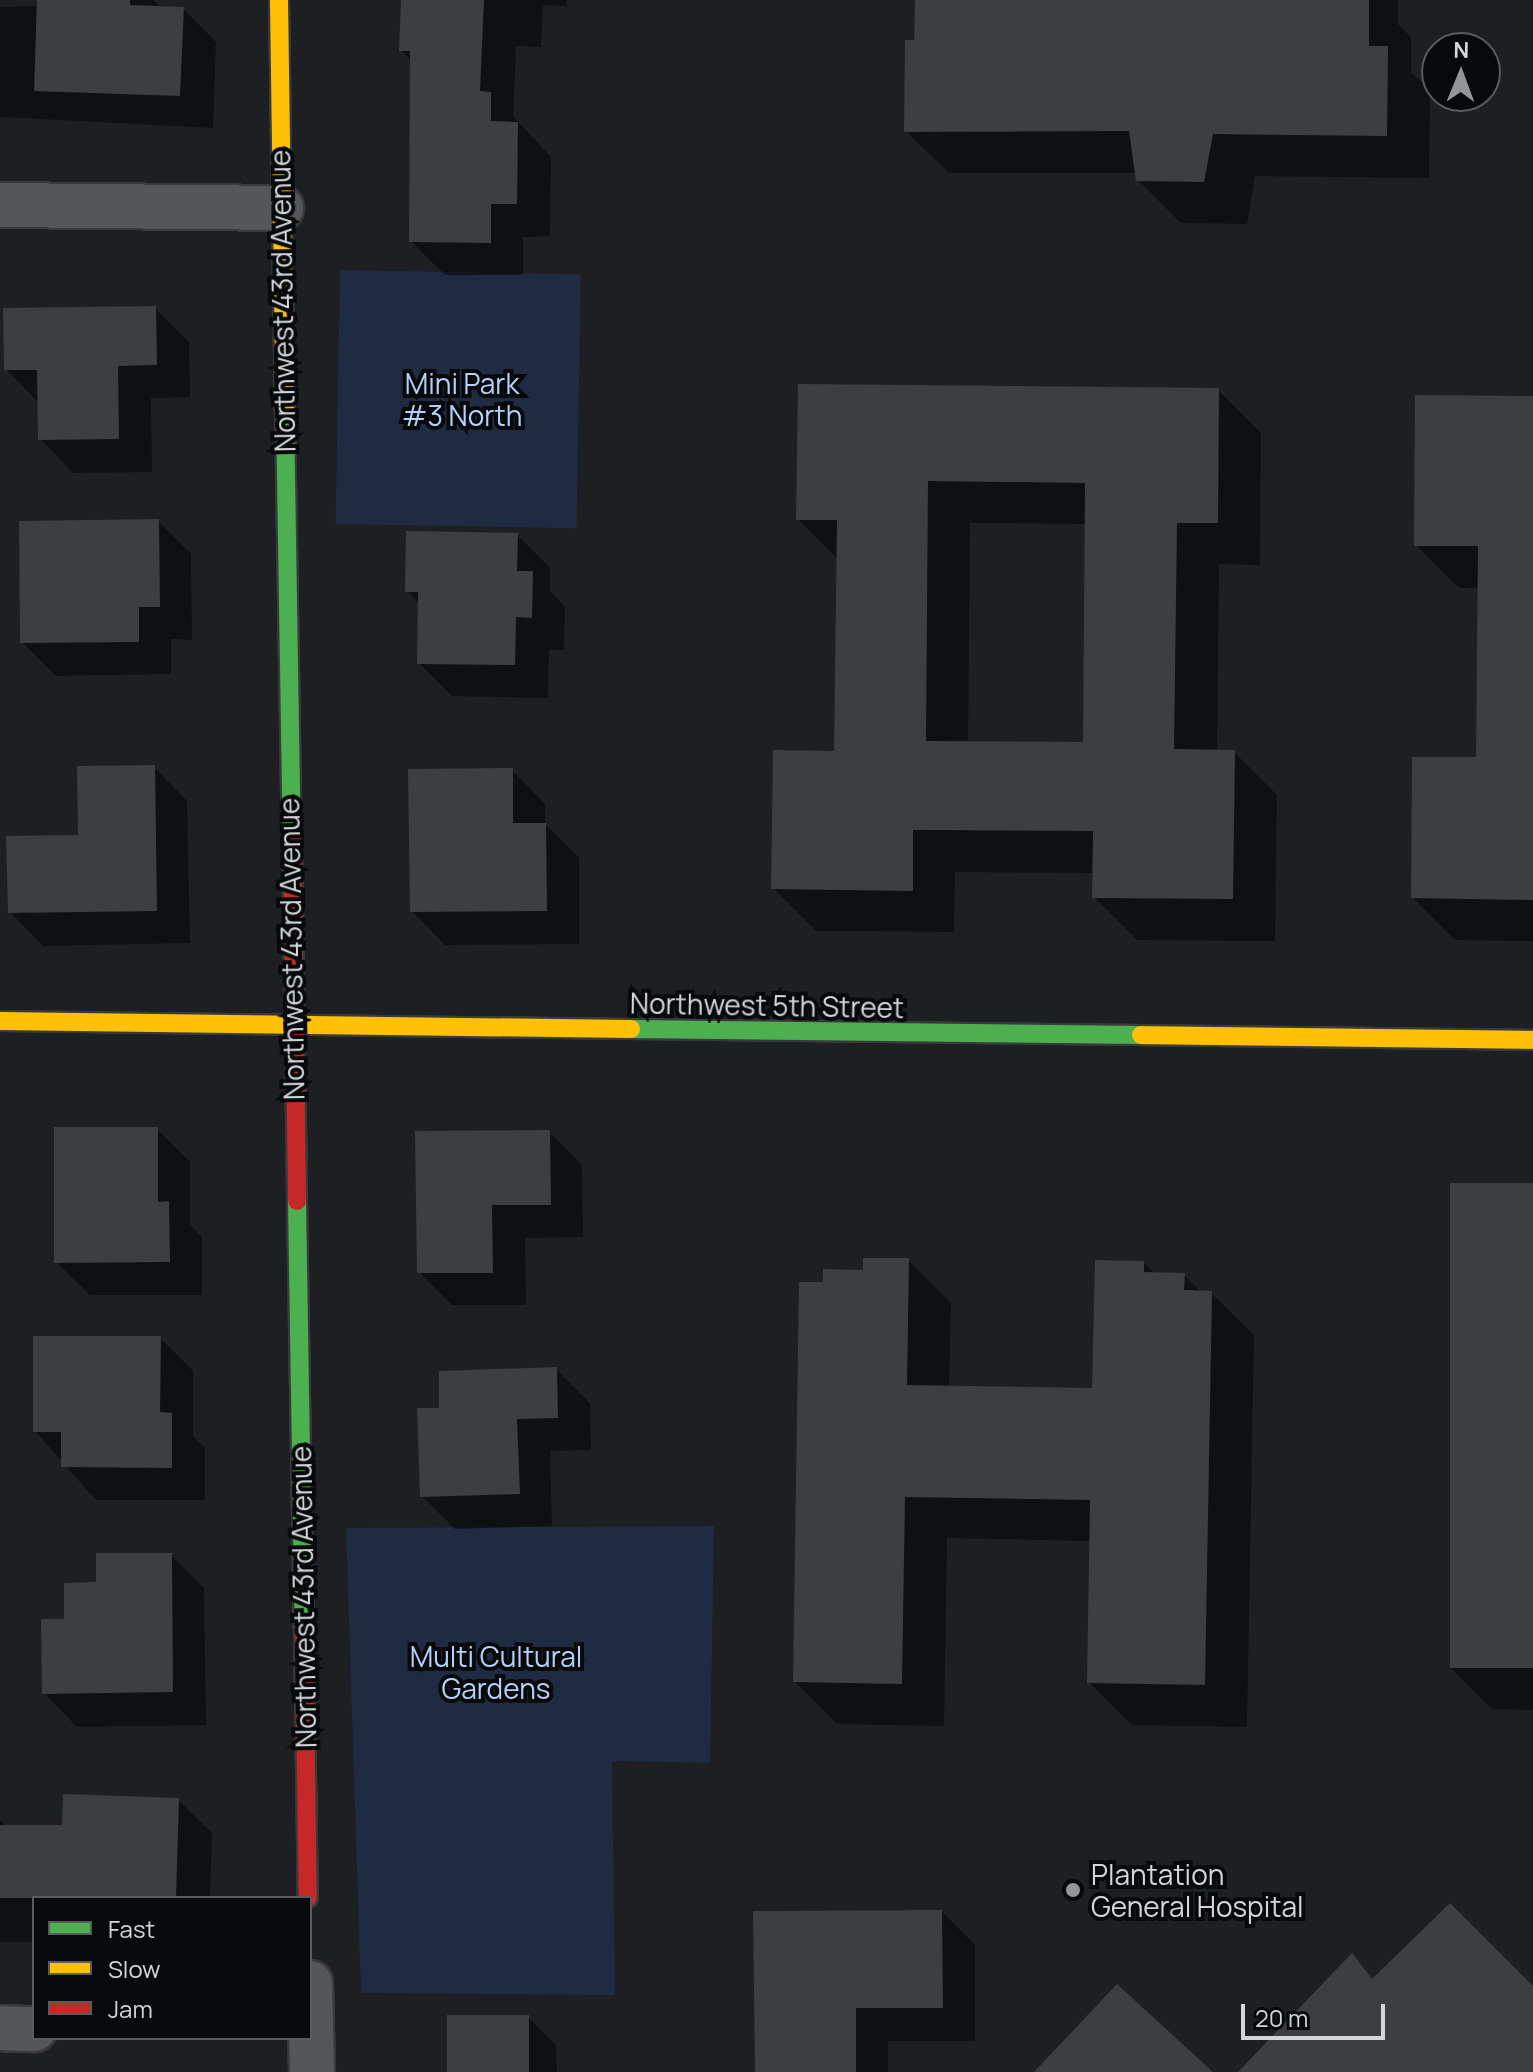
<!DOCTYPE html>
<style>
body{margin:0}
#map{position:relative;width:1533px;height:2072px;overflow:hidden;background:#1d1f22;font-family:Manrope,sans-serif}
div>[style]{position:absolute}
.green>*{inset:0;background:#1e2b43;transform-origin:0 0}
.shadow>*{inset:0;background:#0007}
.building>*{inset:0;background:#3d3e41;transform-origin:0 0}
.roads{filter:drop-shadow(2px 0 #393a3c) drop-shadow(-2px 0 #393a3c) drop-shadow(0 2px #393a3c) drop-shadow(0 -2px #393a3c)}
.street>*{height:44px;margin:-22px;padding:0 22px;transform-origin:22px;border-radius:22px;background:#555658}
.fast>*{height:18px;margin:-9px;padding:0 9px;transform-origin:9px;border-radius:9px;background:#4caf50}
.slow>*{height:18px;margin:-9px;padding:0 9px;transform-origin:9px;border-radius:9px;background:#ffc107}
.jam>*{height:18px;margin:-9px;padding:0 9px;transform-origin:9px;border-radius:9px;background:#c62828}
.dots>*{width:22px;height:22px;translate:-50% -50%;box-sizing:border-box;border:4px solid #08090a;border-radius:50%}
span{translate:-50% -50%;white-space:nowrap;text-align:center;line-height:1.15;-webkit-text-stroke:8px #08090a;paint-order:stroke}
.street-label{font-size:28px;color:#d3d5d8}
.park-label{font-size:28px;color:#b8d0f9}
.poi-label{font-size:28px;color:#d3d5d8}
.left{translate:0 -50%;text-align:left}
.legend{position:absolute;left:32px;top:1896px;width:280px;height:144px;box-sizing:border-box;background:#08090a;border:2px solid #595b5c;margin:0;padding:10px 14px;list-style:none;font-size:24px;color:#d3d5d8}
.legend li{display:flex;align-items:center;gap:16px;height:40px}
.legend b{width:40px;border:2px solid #595b5c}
.north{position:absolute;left:1421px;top:32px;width:80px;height:80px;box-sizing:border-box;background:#08090a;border:2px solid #595b5c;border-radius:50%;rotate:1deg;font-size:22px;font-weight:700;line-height:32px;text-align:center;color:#d3d5d8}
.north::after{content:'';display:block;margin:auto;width:28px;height:36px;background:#939598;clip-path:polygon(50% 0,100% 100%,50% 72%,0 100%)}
.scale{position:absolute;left:1241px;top:2004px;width:144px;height:36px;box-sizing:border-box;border:4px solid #d3d5d8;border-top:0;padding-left:10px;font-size:24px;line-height:28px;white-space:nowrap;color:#d3d5d8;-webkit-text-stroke:6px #08090a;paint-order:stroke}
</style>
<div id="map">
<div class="green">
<div style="left:340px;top:270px;width:241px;height:254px;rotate:1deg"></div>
<div style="clip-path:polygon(714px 1526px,710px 1763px,612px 1761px,615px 1995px,361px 1993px,346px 1528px)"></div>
</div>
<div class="shadow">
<div style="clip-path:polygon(39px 0,153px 0,162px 8px,183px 9px,216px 42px,213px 128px,0 117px,0 7px,39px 6px)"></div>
<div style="clip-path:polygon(403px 0,567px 0,566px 6px,543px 5px,541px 47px,516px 46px,513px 116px,551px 157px,550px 236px,523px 237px,523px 275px,445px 275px,411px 241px,412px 61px,401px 50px)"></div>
<div style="clip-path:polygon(917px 0,1398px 0,1398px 24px,1411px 37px,1411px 72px,1430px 91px,1429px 178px,1255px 176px,1247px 224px,1181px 223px,1138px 180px,1137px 173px,949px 173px,906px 131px)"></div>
<div style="clip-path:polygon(155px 308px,189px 342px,190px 397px,151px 398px,152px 472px,73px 473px,40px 439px,39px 403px,6px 369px)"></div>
<div style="clip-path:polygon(evenodd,1218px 390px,1261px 433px,1260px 565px,1219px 564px,1217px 752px,1234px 752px,1277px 795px,1275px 941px,1137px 940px,1094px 897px,1094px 873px,955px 872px,954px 932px,816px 931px,773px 888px,836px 753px,838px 559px,798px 519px,1218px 390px,970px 523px,1087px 524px,1085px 744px,968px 744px,970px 523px)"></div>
<div style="clip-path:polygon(1533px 398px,1533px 941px,1455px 940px,1413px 898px,1478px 759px,1480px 588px,1459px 588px,1416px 545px)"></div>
<div style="clip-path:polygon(158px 521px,191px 554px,192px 640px,171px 639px,171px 674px,56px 676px,22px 642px)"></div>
<div style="clip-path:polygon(517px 535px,550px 568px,550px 591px,565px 607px,564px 650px,549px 650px,548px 698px,452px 696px,419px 663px,420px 605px,407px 591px)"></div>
<div style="clip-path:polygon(154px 767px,187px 801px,190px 943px,43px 946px,10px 912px)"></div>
<div style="clip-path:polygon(512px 770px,545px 804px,545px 824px,579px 858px,579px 944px,445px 945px,412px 911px)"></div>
<div style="clip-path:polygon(157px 1129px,190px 1162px,190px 1225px,202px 1237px,202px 1295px,90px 1295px,56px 1262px)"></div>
<div style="clip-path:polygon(549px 1132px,582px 1165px,583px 1237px,525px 1238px,526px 1305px,452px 1305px,419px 1272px)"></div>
<div style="clip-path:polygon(1533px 1185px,1533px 1710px,1492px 1709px,1450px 1667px)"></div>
<div style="clip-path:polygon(908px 1260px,951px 1303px,949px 1387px,1094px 1390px,1144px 1263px,1155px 1274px,1184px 1275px,1202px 1293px,1211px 1293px,1254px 1335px,1247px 1727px,1132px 1725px,1089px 1682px,1091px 1541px,947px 1538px,944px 1726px,837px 1724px,795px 1682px,825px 1284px)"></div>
<div style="clip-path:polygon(160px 1338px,193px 1371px,193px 1436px,205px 1448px,205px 1500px,96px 1500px,35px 1431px)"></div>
<div style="clip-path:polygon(556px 1369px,590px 1403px,591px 1450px,550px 1451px,552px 1526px,455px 1529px,422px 1496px,441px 1410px)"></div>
<div style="clip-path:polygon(171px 1555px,204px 1588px,206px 1725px,77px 1727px,44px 1693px,66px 1621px,98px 1584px)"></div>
<div style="clip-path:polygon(178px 1800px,212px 1833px,210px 1898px,34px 1898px,34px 1942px,0 1942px,0 1820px,7px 1827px,64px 1827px)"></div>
<div style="clip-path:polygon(942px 1912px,975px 1945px,975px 2041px,888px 2041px,888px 2072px,757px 2072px)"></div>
<div style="clip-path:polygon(528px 2017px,556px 2045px,557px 2072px,449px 2072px)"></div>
</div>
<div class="building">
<div style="clip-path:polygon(37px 0,130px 0,130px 5px,184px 7px,180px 96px,34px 91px)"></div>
<div style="clip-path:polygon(401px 0,484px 0,480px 91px,491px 92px,491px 121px,518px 122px,517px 204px,491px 204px,491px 243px,409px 242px,410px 51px,399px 51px)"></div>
<div style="clip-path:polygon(915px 0,1369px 0,1369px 46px,1388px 46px,1387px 136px,1213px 134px,1204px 182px,1136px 181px,1129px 131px,904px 132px,905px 40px,914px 40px)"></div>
<div style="clip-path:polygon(156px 306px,157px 365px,118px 366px,119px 439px,38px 440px,37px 370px,4px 370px,3px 308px)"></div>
<div style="clip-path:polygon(evenodd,798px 384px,1219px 388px,1218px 523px,1177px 523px,1174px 749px,1235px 750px,1233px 899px,1092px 898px,1093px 831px,913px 830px,913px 891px,771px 889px,773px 750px,834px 751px,837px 520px,796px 520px,798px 384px,928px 481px,1085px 483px,1083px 742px,926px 741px,928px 481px)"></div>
<div style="clip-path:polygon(1415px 395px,1533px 396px,1533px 900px,1411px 898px,1412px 757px,1476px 757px,1478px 546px,1414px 546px)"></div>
<div style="clip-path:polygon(159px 519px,160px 607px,139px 607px,139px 642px,20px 643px,19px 521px)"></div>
<div style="clip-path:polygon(406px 531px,518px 533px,517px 571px,533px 571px,532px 618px,516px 617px,515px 665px,417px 664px,418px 592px,405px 592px)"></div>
<div style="clip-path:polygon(155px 765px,157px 911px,8px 913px,6px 836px,78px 835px,77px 766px)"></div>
<div style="clip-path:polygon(513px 768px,513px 823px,546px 823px,547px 911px,410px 912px,408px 769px)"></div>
<div style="clip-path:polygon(54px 1127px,158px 1127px,158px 1202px,169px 1201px,170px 1262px,54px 1263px)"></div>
<div style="clip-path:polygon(550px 1130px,551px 1205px,492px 1205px,493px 1273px,417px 1273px,415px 1131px)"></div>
<div style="left:1450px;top:1183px;width:83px;height:485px"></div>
<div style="clip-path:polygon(863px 1258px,909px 1258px,907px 1385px,1092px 1388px,1095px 1260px,1144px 1261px,1144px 1272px,1185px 1273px,1184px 1290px,1212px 1291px,1205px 1685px,1087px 1683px,1090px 1500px,905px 1497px,902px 1684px,793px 1682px,799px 1282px,823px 1282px,823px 1269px,863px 1270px)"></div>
<div style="clip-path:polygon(33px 1336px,161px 1336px,160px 1412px,172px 1413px,172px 1468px,61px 1467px,61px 1432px,33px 1432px)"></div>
<div style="clip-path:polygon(557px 1367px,558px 1418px,517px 1419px,520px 1494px,420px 1497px,417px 1408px,439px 1408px,439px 1371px)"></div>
<div style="clip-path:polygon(96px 1553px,172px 1553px,173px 1692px,42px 1694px,41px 1619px,64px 1619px,64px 1583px,96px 1582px)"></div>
<div style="clip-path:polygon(63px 1794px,179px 1798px,176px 1898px,0 1898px,0 1825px,62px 1825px)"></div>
<div style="clip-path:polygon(1450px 1903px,1533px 1986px,1533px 2072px,1238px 2072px,1352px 1953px,1372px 1979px)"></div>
<div style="clip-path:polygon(942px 1910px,943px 2008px,856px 2008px,856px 2072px,755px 2072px,753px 1911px)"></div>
<div style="clip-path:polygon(1117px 1984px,1213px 2072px,1034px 2072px)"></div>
<div style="left:447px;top:2015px;width:82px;height:57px"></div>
</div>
<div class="roads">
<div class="street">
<div style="left:0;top:205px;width:281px;rotate:0.6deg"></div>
<div style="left:310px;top:1983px;width:89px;rotate:88.7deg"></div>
<div style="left:0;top:2028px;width:34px;rotate:2deg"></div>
</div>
<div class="fast">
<div style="left:285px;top:411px;width:423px;rotate:89.1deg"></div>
<div style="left:631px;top:1029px;width:510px;rotate:0.67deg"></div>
<div style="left:297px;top:1201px;width:427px;rotate:89.1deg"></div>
</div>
<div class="slow">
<div style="left:279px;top:0;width:411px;rotate:89.2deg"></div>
<div style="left:0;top:1021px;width:631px;rotate:0.73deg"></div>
<div style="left:1141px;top:1035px;width:392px;rotate:0.7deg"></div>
</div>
<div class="jam">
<div style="left:292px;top:834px;width:367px;rotate:89.2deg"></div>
<div style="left:304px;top:1628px;width:270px;rotate:89.2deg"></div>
</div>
</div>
<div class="dots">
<div style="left:1073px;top:1890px;background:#939598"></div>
</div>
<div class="street-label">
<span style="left:282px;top:301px;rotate:-91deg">Northwest 43rd Avenue</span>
<span style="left:291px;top:949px;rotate:-91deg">Northwest 43rd Avenue</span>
<span style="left:767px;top:1005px;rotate:1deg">Northwest 5th Street</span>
<span style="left:303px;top:1597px;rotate:-91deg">Northwest 43rd Avenue</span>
</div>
<div class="park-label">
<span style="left:462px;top:399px">Mini Park<br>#3 North</span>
<span style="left:496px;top:1672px">Multi Cultural<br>Gardens</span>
</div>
<div class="poi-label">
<span class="left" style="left:1091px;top:1890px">Plantation<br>General Hospital</span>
</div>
<ul class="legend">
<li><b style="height:10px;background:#4caf50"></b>Fast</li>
<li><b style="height:10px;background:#ffc107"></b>Slow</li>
<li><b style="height:10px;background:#c62828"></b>Jam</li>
</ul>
<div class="north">N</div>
<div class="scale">20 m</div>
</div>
